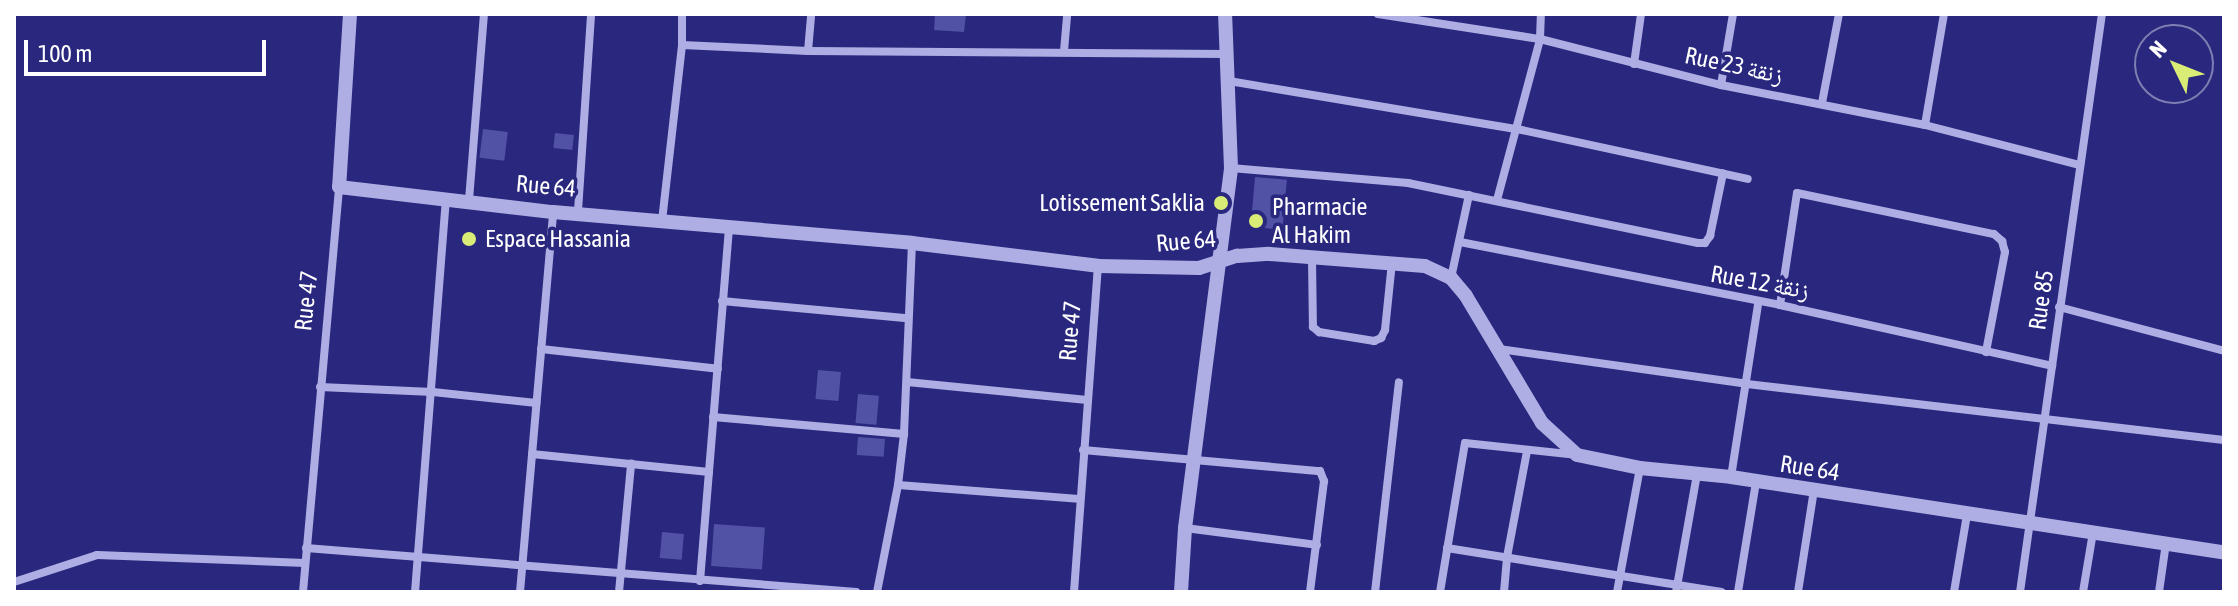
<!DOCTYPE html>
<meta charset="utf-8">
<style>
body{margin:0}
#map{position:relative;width:2238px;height:606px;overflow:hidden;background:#29287e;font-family:"Asap Condensed","Noto Naskh Arabic",sans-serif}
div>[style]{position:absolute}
.building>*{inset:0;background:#5151a6;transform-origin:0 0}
.minor>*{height:8px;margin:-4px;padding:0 4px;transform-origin:4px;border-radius:4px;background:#aeaee5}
.tertiary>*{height:14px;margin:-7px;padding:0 7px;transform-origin:7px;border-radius:7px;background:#aeaee5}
.dots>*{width:22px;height:22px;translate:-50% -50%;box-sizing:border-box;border:4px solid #29287e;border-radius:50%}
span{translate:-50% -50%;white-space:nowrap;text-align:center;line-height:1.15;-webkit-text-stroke:7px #29287e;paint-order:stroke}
.street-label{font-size:24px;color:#fff}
.poi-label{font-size:24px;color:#fff}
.right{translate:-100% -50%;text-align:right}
.left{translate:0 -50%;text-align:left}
.frame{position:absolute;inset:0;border:16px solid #fff;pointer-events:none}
.north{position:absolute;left:2134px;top:24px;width:80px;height:80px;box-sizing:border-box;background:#29287e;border:2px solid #7f7eb2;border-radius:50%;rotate:313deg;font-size:22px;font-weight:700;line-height:32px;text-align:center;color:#fff}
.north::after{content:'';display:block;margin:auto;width:28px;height:36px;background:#d9ec75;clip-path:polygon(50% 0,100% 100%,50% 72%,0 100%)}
.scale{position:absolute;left:24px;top:40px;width:242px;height:36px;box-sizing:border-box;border:4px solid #fff;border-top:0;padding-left:10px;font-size:24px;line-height:28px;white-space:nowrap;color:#fff;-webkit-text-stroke:6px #29287e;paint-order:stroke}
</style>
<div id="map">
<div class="building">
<div style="clip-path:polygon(935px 14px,966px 14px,964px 32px,934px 30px)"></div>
<div style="left:483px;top:129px;width:25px;height:29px;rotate:7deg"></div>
<div style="left:555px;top:133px;width:19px;height:15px;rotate:6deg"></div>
<div style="left:1255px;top:177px;width:32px;height:50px;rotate:5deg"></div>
<div style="left:818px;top:370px;width:23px;height:29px;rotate:5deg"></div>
<div style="left:858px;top:394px;width:21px;height:29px;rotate:5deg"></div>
<div style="left:858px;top:437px;width:27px;height:18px;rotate:4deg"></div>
<div style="left:714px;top:524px;width:51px;height:42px;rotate:4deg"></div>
<div style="left:662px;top:532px;width:22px;height:26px;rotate:5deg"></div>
</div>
<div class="minor">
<div style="left:1378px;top:14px;width:164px;rotate:8.8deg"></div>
<div style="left:1540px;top:39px;width:187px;rotate:14.3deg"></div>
<div style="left:1721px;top:85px;width:208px;rotate:11.1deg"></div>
<div style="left:1925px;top:125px;width:160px;rotate:14.5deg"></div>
<div style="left:682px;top:45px;width:126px;rotate:2.7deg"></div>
<div style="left:808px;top:51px;width:419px;rotate:0.4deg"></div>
<div style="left:808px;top:51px;width:37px;rotate:-85deg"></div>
<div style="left:1064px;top:51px;width:37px;rotate:-85deg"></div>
<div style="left:1634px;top:64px;width:50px;rotate:-82deg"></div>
<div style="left:1229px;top:81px;width:292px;rotate:9.5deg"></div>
<div style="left:1517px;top:129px;width:236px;rotate:12.2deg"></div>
<div style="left:1721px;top:85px;width:72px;rotate:-80.4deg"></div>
<div style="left:1822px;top:103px;width:91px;rotate:-79.2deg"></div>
<div style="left:1925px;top:125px;width:113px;rotate:-80.3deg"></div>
<div style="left:1231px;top:168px;width:178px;rotate:4.8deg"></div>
<div style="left:1408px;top:183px;width:296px;rotate:11.7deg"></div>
<div style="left:1698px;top:243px;width:7px"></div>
<div style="left:1705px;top:243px;width:9px;rotate:-54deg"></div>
<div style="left:1710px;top:236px;width:64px;rotate:-78.3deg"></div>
<div style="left:469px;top:200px;width:187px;rotate:-85.4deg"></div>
<div style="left:1497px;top:200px;width:167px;rotate:-75deg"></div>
<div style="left:1540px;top:39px;width:25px;rotate:-88deg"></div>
<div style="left:578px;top:211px;width:197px;rotate:-86.2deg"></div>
<div style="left:662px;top:221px;width:177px;rotate:-83.5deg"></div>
<div style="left:682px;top:45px;width:31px;rotate:-90deg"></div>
<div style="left:1460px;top:242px;width:326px;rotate:11.1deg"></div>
<div style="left:1780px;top:305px;width:279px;rotate:12.6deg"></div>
<div style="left:1312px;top:259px;width:68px;rotate:89.2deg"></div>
<div style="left:1313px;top:327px;width:8px;rotate:40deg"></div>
<div style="left:1319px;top:332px;width:56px;rotate:9.3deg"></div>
<div style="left:1374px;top:341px;width:8px;rotate:-23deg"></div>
<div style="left:1381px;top:338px;width:9px;rotate:-63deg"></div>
<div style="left:1385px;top:330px;width:68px;rotate:-84.1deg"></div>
<div style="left:1451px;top:278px;width:85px;rotate:-77.8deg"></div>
<div style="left:722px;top:301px;width:186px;rotate:5.3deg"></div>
<div style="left:1780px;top:305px;width:113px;rotate:-81.4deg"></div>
<div style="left:1797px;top:193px;width:201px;rotate:11.8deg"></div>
<div style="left:1994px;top:234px;width:11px;rotate:41deg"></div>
<div style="left:2002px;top:241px;width:11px;rotate:75deg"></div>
<div style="left:2005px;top:252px;width:102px;rotate:100.8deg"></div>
<div style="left:2059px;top:307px;width:171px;rotate:14.9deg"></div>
<div style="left:541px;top:349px;width:178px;rotate:6.4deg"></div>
<div style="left:1499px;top:349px;width:250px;rotate:8deg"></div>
<div style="left:1747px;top:384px;width:480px;rotate:6.7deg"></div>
<div style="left:907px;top:382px;width:181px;rotate:5.7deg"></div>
<div style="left:320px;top:387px;width:113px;rotate:2.5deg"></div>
<div style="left:433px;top:392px;width:104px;rotate:6.1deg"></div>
<div style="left:713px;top:417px;width:192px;rotate:5.1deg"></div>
<div style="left:1083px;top:450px;width:238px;rotate:5.1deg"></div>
<div style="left:1320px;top:471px;width:11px;rotate:68deg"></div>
<div style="left:1324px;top:481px;width:112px;rotate:97.2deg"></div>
<div style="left:532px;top:454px;width:178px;rotate:5.8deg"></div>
<div style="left:1731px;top:477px;width:175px;rotate:-81.1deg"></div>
<div style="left:898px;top:485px;width:181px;rotate:4.4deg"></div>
<div style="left:1185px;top:528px;width:133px;rotate:7.3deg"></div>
<div style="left:306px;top:548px;width:552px;rotate:4.57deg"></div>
<div style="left:1447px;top:548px;width:278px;rotate:9.1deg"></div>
<div style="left:700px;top:581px;width:354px;rotate:-85.3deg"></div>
<div style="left:14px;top:582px;width:87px;rotate:-18deg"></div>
<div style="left:97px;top:555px;width:208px;rotate:2.2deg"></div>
<div style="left:303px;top:592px;width:407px;rotate:-84.9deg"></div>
<div style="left:415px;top:592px;width:394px;rotate:-85.5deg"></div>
<div style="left:520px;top:592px;width:381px;rotate:-85deg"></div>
<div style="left:619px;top:592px;width:129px;rotate:-84.6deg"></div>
<div style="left:877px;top:592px;width:109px;rotate:-78.9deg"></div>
<div style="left:898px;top:485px;width:51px;rotate:-83.3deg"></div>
<div style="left:904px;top:434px;width:191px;rotate:-87.6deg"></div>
<div style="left:1074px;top:592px;width:327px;rotate:-85.8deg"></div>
<div style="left:1375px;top:592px;width:211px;rotate:-83.5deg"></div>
<div style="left:1440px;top:592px;width:151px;rotate:-80.5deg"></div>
<div style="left:1465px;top:443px;width:113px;rotate:6.1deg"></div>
<div style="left:1504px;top:592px;width:35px;rotate:-85deg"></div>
<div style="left:1507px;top:557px;width:108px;rotate:-79.3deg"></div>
<div style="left:1617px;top:592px;width:126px;rotate:-79.5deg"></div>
<div style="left:1676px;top:592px;width:120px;rotate:-79.9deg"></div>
<div style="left:1738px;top:592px;width:111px;rotate:-80.7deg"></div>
<div style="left:1798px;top:592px;width:103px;rotate:-81.1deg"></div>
<div style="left:1954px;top:592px;width:79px;rotate:-80.5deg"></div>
<div style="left:2020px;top:592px;width:584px;rotate:-81.93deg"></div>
<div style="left:2083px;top:592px;width:61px;rotate:-80.5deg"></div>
<div style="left:2159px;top:592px;width:49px;rotate:-81.9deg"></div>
</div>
<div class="tertiary">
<div style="left:350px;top:14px;width:173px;rotate:93.6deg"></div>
<div style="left:339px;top:187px;width:215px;rotate:6.7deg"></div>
<div style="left:553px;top:212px;width:360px;rotate:4.9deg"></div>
<div style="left:912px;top:243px;width:187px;rotate:7deg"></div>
<div style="left:1098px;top:266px;width:101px;rotate:1.1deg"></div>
<div style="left:1199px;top:268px;width:40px;rotate:-18deg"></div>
<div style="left:1237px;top:256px;width:32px;rotate:-4deg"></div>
<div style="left:1269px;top:254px;width:156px;rotate:4.4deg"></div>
<div style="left:1425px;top:266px;width:29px;rotate:25deg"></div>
<div style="left:1451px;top:278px;width:23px;rotate:50deg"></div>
<div style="left:1466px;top:296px;width:148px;rotate:59.1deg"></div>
<div style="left:1542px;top:423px;width:47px;rotate:42.4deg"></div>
<div style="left:1577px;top:455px;width:64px;rotate:11.7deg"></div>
<div style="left:1640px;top:468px;width:91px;rotate:5.6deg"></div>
<div style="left:1731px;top:477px;width:499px;rotate:8.7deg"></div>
<div style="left:1181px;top:592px;width:64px;rotate:-86.4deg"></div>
<div style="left:1185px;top:528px;width:363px;rotate:-82.7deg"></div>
<div style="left:1231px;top:168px;width:154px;rotate:-92.2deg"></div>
</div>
<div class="dots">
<div style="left:1221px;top:203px;background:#d9ec75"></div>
<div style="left:1256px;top:221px;background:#d9ec75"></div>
<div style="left:469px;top:239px;background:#d9ec75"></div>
</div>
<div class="street-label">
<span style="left:1734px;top:65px;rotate:12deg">Rue 23 زنقة</span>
<span style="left:546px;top:186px;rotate:5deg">Rue 64</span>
<span style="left:1186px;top:241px;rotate:-5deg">Rue 64</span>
<span style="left:1760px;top:282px;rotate:10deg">Rue 12 زنقة</span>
<span style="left:2041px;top:300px;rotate:-82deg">Rue 85</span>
<span style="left:306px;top:301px;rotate:-84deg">Rue 47</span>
<span style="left:1070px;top:331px;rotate:-85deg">Rue 47</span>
<span style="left:1810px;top:468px;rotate:9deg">Rue 64</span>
</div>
<div class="poi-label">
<span class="right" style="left:1205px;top:203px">Lotissement Saklia</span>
<span class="left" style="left:1272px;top:221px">Pharmacie<br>Al Hakim</span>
<span class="left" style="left:485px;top:239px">Espace Hassania</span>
</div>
<div class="frame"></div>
<div class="north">N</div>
<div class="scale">100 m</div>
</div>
